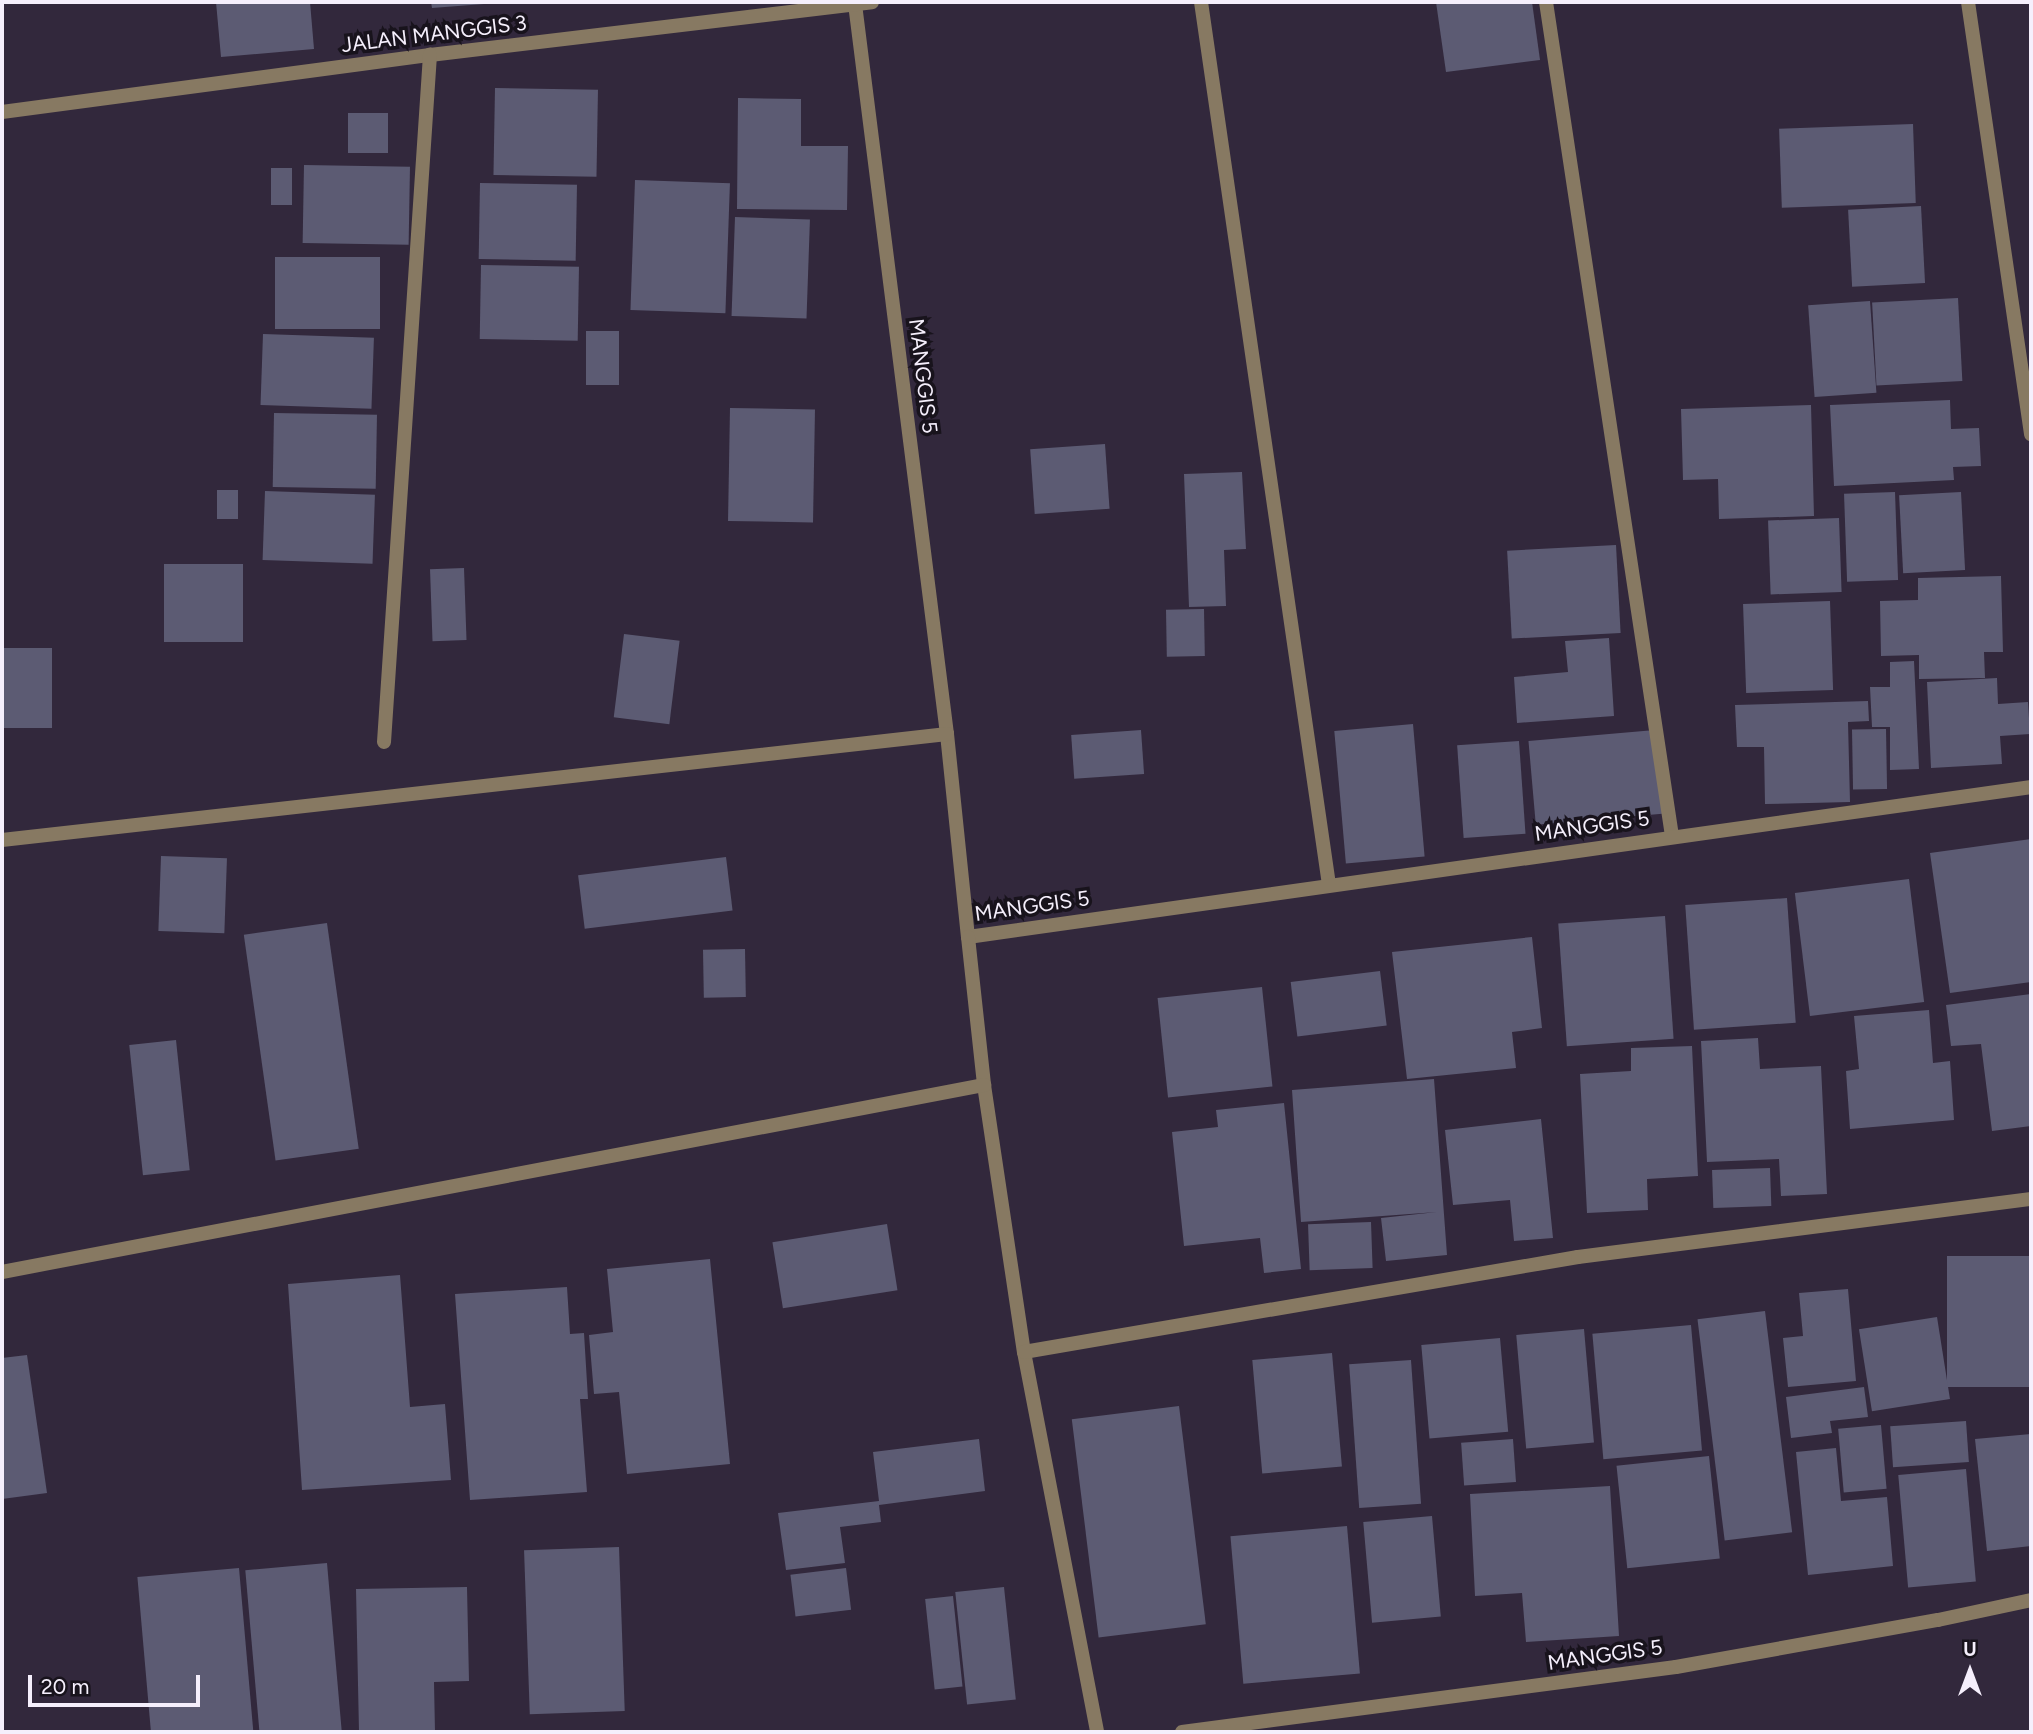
<!DOCTYPE html>
<style>
body{margin:0}
#map{position:relative;width:2033px;height:1734px;overflow:hidden;background:#32283c;font-family:Figtree,sans-serif}
div>[style]{position:absolute}
.building>*{inset:0;background:#5c5b73;transform-origin:0 0}
.street>*{height:14px;margin:-7px;padding:0 7px;transform-origin:7px;border-radius:7px;background:#877962}
span{translate:-50% -50%;white-space:nowrap;text-align:center;line-height:1.15;-webkit-text-stroke:7px #18131c;paint-order:stroke}
.street-label{font-size:21px;color:#f5effc}
.frame{position:absolute;inset:0;border:4px solid #f5effc;pointer-events:none}
.north{position:absolute;left:1935px;top:1636px;width:70px;height:70px;-webkit-text-stroke:5px #18131c;paint-order:stroke;rotate:0deg;font-size:19px;font-weight:700;line-height:28px;text-align:center;color:#f5effc}
.north::after{content:'';display:block;margin:auto;width:24px;height:32px;background:#f5effc;clip-path:polygon(50% 0,100% 100%,50% 72%,0 100%)}
.scale{position:absolute;left:28px;top:1675px;width:172px;height:32px;box-sizing:border-box;border:4px solid #f5effc;border-top:0;padding-left:9px;font-size:21px;line-height:24px;white-space:nowrap;color:#f5effc;-webkit-text-stroke:5px #18131c;paint-order:stroke}
</style>
<div id="map">
<div class="building">
<div style="clip-path:polygon(216px 2px,310px 2px,314px 49px,221px 57px)"></div>
<div style="clip-path:polygon(431px 2px,484px 2px,484px 4px,432px 8px)"></div>
<div style="clip-path:polygon(1436px 2px,1532px 2px,1540px 60px,1446px 72px)"></div>
<div style="left:495px;top:88px;width:103px;height:87px;rotate:1deg"></div>
<div style="clip-path:polygon(738px 98px,801px 99px,801px 146px,848px 146px,847px 210px,737px 209px)"></div>
<div style="left:348px;top:113px;width:40px;height:40px"></div>
<div style="left:1913px;top:124px;width:79px;height:134px;rotate:88deg"></div>
<div style="left:304px;top:165px;width:106px;height:78px;rotate:1deg"></div>
<div style="left:271px;top:168px;width:21px;height:37px"></div>
<div style="left:635px;top:180px;width:95px;height:130px;rotate:2deg"></div>
<div style="left:480px;top:183px;width:97px;height:76px;rotate:1deg"></div>
<div style="left:1921px;top:206px;width:77px;height:73px;rotate:87deg"></div>
<div style="left:735px;top:217px;width:75px;height:99px;rotate:2deg"></div>
<div style="left:275px;top:257px;width:105px;height:72px"></div>
<div style="left:481px;top:265px;width:98px;height:74px;rotate:1deg"></div>
<div style="left:1958px;top:298px;width:83px;height:86px;rotate:87deg"></div>
<div style="left:1870px;top:301px;width:92px;height:62px;rotate:86deg"></div>
<div style="left:586px;top:331px;width:33px;height:54px"></div>
<div style="left:263px;top:334px;width:111px;height:71px;rotate:2deg"></div>
<div style="clip-path:polygon(1950px 400px,1951px 429px,1979px 428px,1981px 466px,1953px 467px,1954px 480px,1834px 486px,1830px 405px)"></div>
<div style="clip-path:polygon(1811px 405px,1814px 516px,1719px 519px,1718px 479px,1683px 480px,1681px 409px)"></div>
<div style="left:730px;top:408px;width:85px;height:113px;rotate:1deg"></div>
<div style="left:274px;top:413px;width:103px;height:74px;rotate:1deg"></div>
<div style="left:1105px;top:444px;width:65px;height:75px;rotate:86deg"></div>
<div style="clip-path:polygon(1242px 472px,1246px 549px,1224px 550px,1226px 606px,1189px 607px,1184px 474px)"></div>
<div style="left:217px;top:490px;width:21px;height:29px"></div>
<div style="left:265px;top:491px;width:110px;height:69px;rotate:2deg"></div>
<div style="left:1895px;top:492px;width:88px;height:51px;rotate:88deg"></div>
<div style="left:1961px;top:492px;width:78px;height:62px;rotate:87deg"></div>
<div style="left:1839px;top:518px;width:74px;height:71px;rotate:88deg"></div>
<div style="left:1616px;top:545px;width:88px;height:109px;rotate:87deg"></div>
<div style="left:164px;top:564px;width:79px;height:78px"></div>
<div style="left:464px;top:568px;width:72px;height:34px;rotate:88deg"></div>
<div style="clip-path:polygon(2001px 576px,2003px 652px,1984px 652px,1985px 678px,1919px 679px,1919px 655px,1881px 656px,1880px 601px,1918px 600px,1918px 578px)"></div>
<div style="left:1830px;top:601px;width:89px;height:87px;rotate:88deg"></div>
<div style="left:1204px;top:609px;width:47px;height:38px;rotate:89deg"></div>
<div style="left:624px;top:634px;width:56px;height:84px;rotate:7deg"></div>
<div style="clip-path:polygon(1609px 638px,1614px 716px,1517px 723px,1514px 677px,1568px 672px,1565px 641px)"></div>
<div style="left:2px;top:648px;width:50px;height:80px"></div>
<div style="clip-path:polygon(1914px 661px,1919px 769px,1890px 770px,1890px 727px,1872px 727px,1870px 687px,1890px 687px,1890px 662px)"></div>
<div style="clip-path:polygon(1997px 678px,1998px 704px,2028px 702px,2030px 734px,2000px 736px,2002px 764px,1931px 768px,1927px 682px)"></div>
<div style="clip-path:polygon(1868px 701px,1869px 721px,1848px 722px,1850px 802px,1765px 804px,1764px 747px,1737px 747px,1735px 705px)"></div>
<div style="left:1413px;top:724px;width:133px;height:79px;rotate:85deg"></div>
<div style="left:1886px;top:729px;width:60px;height:34px;rotate:89deg"></div>
<div style="left:1141px;top:730px;width:44px;height:70px;rotate:86deg"></div>
<div style="left:1655px;top:730px;width:84px;height:127px;rotate:85deg"></div>
<div style="left:1519px;top:741px;width:93px;height:62px;rotate:86deg"></div>
<div style="clip-path:polygon(2031px 839px,2031px 982px,1950px 993px,1930px 853px)"></div>
<div style="left:161px;top:856px;width:66px;height:75px;rotate:2deg"></div>
<div style="left:726px;top:857px;width:54px;height:149px;rotate:83deg"></div>
<div style="left:1909px;top:879px;width:124px;height:115px;rotate:83deg"></div>
<div style="left:1787px;top:898px;width:125px;height:102px;rotate:86deg"></div>
<div style="left:1665px;top:916px;width:123px;height:107px;rotate:86deg"></div>
<div style="left:327px;top:923px;width:228px;height:84px;rotate:82deg"></div>
<div style="clip-path:polygon(1532px 937px,1542px 1028px,1512px 1032px,1516px 1068px,1407px 1079px,1392px 952px)"></div>
<div style="left:745px;top:949px;width:48px;height:42px;rotate:89deg"></div>
<div style="left:1380px;top:971px;width:55px;height:90px;rotate:83deg"></div>
<div style="left:1262px;top:987px;width:100px;height:105px;rotate:84deg"></div>
<div style="clip-path:polygon(2031px 994px,2031px 1126px,1992px 1131px,1981px 1044px,1951px 1046px,1946px 1005px)"></div>
<div style="clip-path:polygon(1929px 1010px,1933px 1063px,1950px 1061px,1954px 1120px,1850px 1129px,1846px 1071px,1859px 1069px,1854px 1016px)"></div>
<div style="clip-path:polygon(1758px 1038px,1760px 1069px,1821px 1066px,1827px 1194px,1781px 1196px,1779px 1159px,1707px 1162px,1701px 1041px)"></div>
<div style="left:176px;top:1040px;width:131px;height:47px;rotate:84deg"></div>
<div style="clip-path:polygon(1692px 1046px,1698px 1176px,1647px 1179px,1648px 1210px,1587px 1213px,1580px 1074px,1631px 1071px,1631px 1048px)"></div>
<div style="clip-path:polygon(1434px 1079px,1447px 1255px,1386px 1261px,1381px 1218px,1437px 1212px,1301px 1222px,1292px 1090px)"></div>
<div style="clip-path:polygon(1284px 1103px,1301px 1269px,1264px 1273px,1260px 1238px,1184px 1246px,1172px 1132px,1218px 1127px,1216px 1110px)"></div>
<div style="clip-path:polygon(1541px 1119px,1553px 1238px,1514px 1241px,1510px 1200px,1453px 1205px,1445px 1130px)"></div>
<div style="left:1770px;top:1168px;width:38px;height:58px;rotate:88deg"></div>
<div style="left:1371px;top:1222px;width:46px;height:63px;rotate:88deg"></div>
<div style="left:887px;top:1224px;width:67px;height:116px;rotate:81deg"></div>
<div style="left:2030px;top:1256px;width:131px;height:83px;rotate:90deg"></div>
<div style="clip-path:polygon(710px 1259px,730px 1464px,627px 1474px,619px 1392px,594px 1394px,589px 1335px,613px 1332px,607px 1269px)"></div>
<div style="clip-path:polygon(400px 1275px,410px 1407px,445px 1404px,451px 1480px,302px 1490px,288px 1284px)"></div>
<div style="clip-path:polygon(567px 1287px,570px 1334px,584px 1333px,588px 1399px,580px 1399px,587px 1492px,470px 1500px,455px 1294px)"></div>
<div style="clip-path:polygon(1848px 1289px,1856px 1381px,1788px 1387px,1783px 1338px,1803px 1336px,1799px 1293px)"></div>
<div style="left:1765px;top:1311px;width:223px;height:68px;rotate:83deg"></div>
<div style="left:1937px;top:1317px;width:83px;height:79px;rotate:81deg"></div>
<div style="left:1691px;top:1325px;width:126px;height:99px;rotate:85deg"></div>
<div style="left:1584px;top:1329px;width:114px;height:68px;rotate:85deg"></div>
<div style="left:1500px;top:1338px;width:94px;height:79px;rotate:85deg"></div>
<div style="left:1332px;top:1353px;width:114px;height:80px;rotate:85deg"></div>
<div style="clip-path:polygon(27px 1355px,47px 1493px,2px 1499px,2px 1358px)"></div>
<div style="left:1411px;top:1360px;width:144px;height:62px;rotate:86deg"></div>
<div style="clip-path:polygon(1864px 1387px,1868px 1417px,1830px 1421px,1832px 1433px,1791px 1438px,1786px 1397px)"></div>
<div style="left:1179px;top:1406px;width:220px;height:108px;rotate:83deg"></div>
<div style="left:1966px;top:1421px;width:41px;height:76px;rotate:86deg"></div>
<div style="left:1881px;top:1425px;width:64px;height:43px;rotate:85deg"></div>
<div style="clip-path:polygon(2031px 1434px,2031px 1546px,1987px 1551px,1975px 1439px)"></div>
<div style="clip-path:polygon(979px 1439px,985px 1491px,879px 1505px,881px 1522px,840px 1527px,845px 1563px,786px 1570px,778px 1513px,879px 1501px,873px 1452px)"></div>
<div style="left:1513px;top:1439px;width:43px;height:52px;rotate:86deg"></div>
<div style="clip-path:polygon(1836px 1448px,1841px 1501px,1887px 1497px,1893px 1566px,1808px 1575px,1796px 1452px)"></div>
<div style="left:1709px;top:1456px;width:103px;height:93px;rotate:84deg"></div>
<div style="left:1966px;top:1469px;width:113px;height:68px;rotate:85deg"></div>
<div style="clip-path:polygon(1610px 1486px,1619px 1636px,1526px 1642px,1522px 1593px,1475px 1596px,1470px 1494px)"></div>
<div style="left:1432px;top:1516px;width:101px;height:69px;rotate:85deg"></div>
<div style="left:1347px;top:1526px;width:148px;height:117px;rotate:85deg"></div>
<div style="left:619px;top:1547px;width:164px;height:95px;rotate:88deg"></div>
<div style="left:327px;top:1563px;width:170px;height:82px;rotate:85deg"></div>
<div style="left:239px;top:1568px;width:165px;height:102px;rotate:85deg"></div>
<div style="left:846px;top:1568px;width:42px;height:56px;rotate:83deg"></div>
<div style="clip-path:polygon(467px 1587px,469px 1681px,434px 1682px,435px 1732px,359px 1732px,356px 1589px)"></div>
<div style="left:1004px;top:1587px;width:113px;height:49px;rotate:84deg"></div>
<div style="left:953px;top:1596px;width:91px;height:28px;rotate:84deg"></div>
</div>
<div class="street">
<div style="left:1201px;top:2px;width:892px;rotate:81.75deg"></div>
<div style="left:1546px;top:2px;width:843px;rotate:81.41deg"></div>
<div style="left:1968px;top:2px;width:437px;rotate:81.7deg"></div>
<div style="left:855px;top:4px;width:736px;rotate:82.82deg"></div>
<div style="left:947px;top:734px;width:204px;rotate:84.1deg"></div>
<div style="left:968px;top:937px;width:1074px;rotate:-8.03deg"></div>
<div style="left:2px;top:112px;width:432px;rotate:-7.6deg"></div>
<div style="left:430px;top:55px;width:445px;rotate:-6.8deg"></div>
<div style="left:384px;top:742px;width:689px;rotate:-86.17deg"></div>
<div style="left:2px;top:840px;width:951px;rotate:-6.4deg"></div>
<div style="left:968px;top:937px;width:149px;rotate:83.8deg"></div>
<div style="left:984px;top:1085px;width:270px;rotate:81.5deg"></div>
<div style="left:1024px;top:1352px;width:387px;rotate:79.1deg"></div>
<div style="left:2px;top:1272px;width:1000px;rotate:-10.78deg"></div>
<div style="left:1024px;top:1352px;width:562px;rotate:-9.73deg"></div>
<div style="left:1578px;top:1257px;width:457px;rotate:-7.3deg"></div>
<div style="left:1182px;top:1732px;width:498px;rotate:-7.5deg"></div>
<div style="left:1676px;top:1667px;width:266px;rotate:-10.2deg"></div>
<div style="left:1938px;top:1620px;width:95px;rotate:-12.1deg"></div>
</div>
<div class="street-label">
<span style="left:434px;top:34px;rotate:-7deg">JALAN MANGGIS 3</span>
<span style="left:923px;top:376px;rotate:83deg">MANGGIS 5</span>
<span style="left:1592px;top:826px;rotate:-8deg">MANGGIS 5</span>
<span style="left:1032px;top:906px;rotate:-8deg">MANGGIS 5</span>
<span style="left:1605px;top:1655px;rotate:-8deg">MANGGIS 5</span>
</div>
<div class="frame"></div>
<div class="north">U</div>
<div class="scale">20 m</div>
</div>
